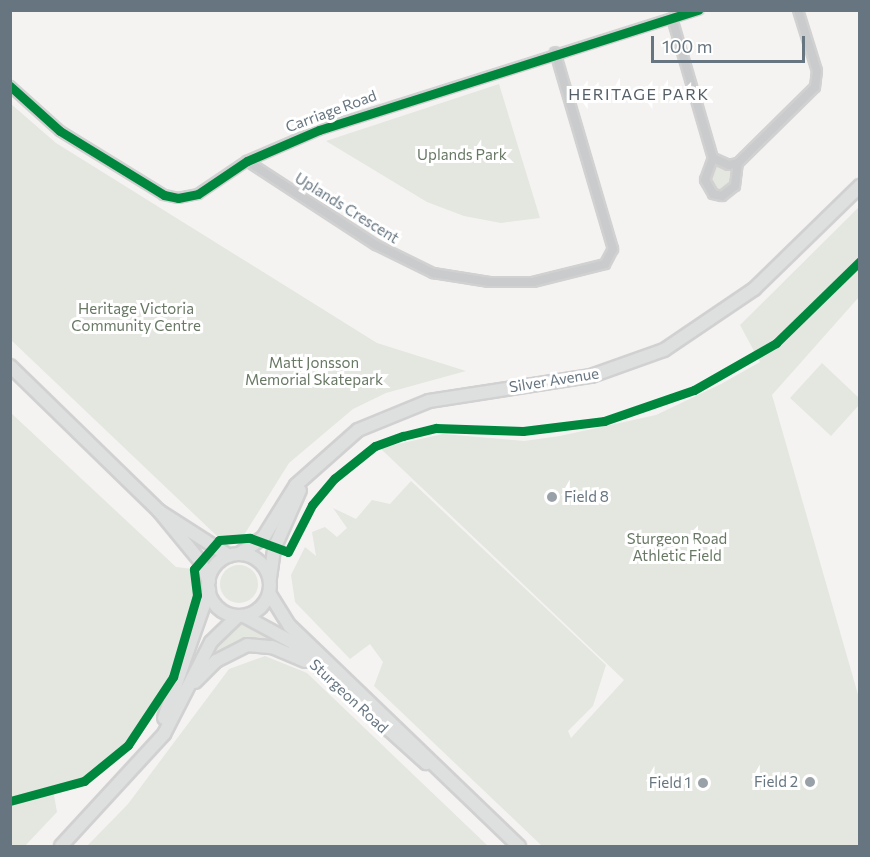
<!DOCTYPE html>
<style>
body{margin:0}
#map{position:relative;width:870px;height:857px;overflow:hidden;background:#f4f3f2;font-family:Commissioner,sans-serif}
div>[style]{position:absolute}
.green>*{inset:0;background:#e4e6e0}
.round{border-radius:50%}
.roads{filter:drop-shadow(2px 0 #d1d1d1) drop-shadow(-2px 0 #d1d1d1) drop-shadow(0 2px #d1d1d1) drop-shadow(0 -2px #d1d1d1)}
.street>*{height:8px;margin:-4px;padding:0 4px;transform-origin:4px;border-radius:4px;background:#cacbcc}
.secondary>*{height:12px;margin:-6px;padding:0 6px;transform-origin:6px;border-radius:6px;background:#dedfdf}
.secondary>.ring{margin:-6px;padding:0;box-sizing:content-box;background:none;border:12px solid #dedfdf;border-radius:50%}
.cycleway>*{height:9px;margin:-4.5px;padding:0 4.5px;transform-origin:4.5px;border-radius:4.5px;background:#00873e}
.dots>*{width:16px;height:16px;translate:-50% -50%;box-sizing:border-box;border:3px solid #fff;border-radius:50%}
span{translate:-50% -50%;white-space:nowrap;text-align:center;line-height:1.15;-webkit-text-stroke:6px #fff;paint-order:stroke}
.street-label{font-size:15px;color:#667580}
.park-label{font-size:15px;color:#687864}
.poi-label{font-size:15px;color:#667580}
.left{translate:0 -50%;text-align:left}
.right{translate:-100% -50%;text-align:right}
.neighbourhood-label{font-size:16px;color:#535e66;letter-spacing:1.5px}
.frame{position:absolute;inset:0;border:12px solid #667580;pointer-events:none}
.scale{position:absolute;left:651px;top:36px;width:154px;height:27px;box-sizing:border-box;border:3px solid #667580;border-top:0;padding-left:8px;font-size:18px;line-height:21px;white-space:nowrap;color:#667580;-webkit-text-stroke:4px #fff;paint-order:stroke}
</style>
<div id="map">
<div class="green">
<div style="clip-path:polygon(499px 84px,540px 218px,501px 223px,464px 216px,427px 202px,326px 141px)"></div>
<div style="clip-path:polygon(11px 104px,56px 143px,377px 343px,466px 371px,386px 393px,353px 409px,289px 463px,244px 535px,217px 536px,11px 340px)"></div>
<div style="clip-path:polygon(713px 158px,738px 163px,735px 186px,722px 196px,707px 188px)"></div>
<div style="clip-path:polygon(859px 207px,859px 297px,772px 395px,859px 698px,859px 846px,542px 846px,374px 686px,383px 662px,370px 644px,350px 659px,295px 602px,291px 575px,305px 547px,316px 556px,312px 532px,325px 527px,337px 537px,347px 528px,333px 508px,356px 519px,372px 500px,390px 504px,411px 481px,606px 665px,593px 706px,568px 731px,571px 738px,624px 680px,380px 448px,443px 434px,524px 441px,560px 436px,656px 415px,721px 384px,760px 362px,740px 325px)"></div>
<div style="clip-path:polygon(822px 363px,859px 398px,859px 405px,831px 436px,790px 398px)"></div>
<div style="clip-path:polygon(10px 412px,176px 567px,194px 569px,197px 585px,175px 672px,150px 714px,96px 775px,53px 790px,57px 812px,25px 846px,10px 846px)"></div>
<div class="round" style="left:220px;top:565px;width:38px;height:38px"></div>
<div style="clip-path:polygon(242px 624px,251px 625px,281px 641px,248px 640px,215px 654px,217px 644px)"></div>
<div style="clip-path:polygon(265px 656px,307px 673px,488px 846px,87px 846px,128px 804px,229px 669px)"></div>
</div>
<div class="roads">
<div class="street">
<div style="left:672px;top:18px;width:146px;rotate:73.7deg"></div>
<div style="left:713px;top:158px;width:17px;rotate:24deg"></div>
<div style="left:729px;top:165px;width:9px;rotate:-13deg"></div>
<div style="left:738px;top:163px;width:108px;rotate:-44.6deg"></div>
<div style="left:815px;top:87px;width:16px;rotate:-83deg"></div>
<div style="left:817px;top:71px;width:64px;rotate:-107.3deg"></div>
<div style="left:10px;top:86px;width:67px;rotate:42deg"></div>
<div style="left:60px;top:131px;width:122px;rotate:31.6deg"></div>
<div style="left:164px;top:195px;width:14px;rotate:12deg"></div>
<div style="left:178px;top:198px;width:20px;rotate:-11deg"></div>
<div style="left:198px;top:194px;width:59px;rotate:-34deg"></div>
<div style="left:247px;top:161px;width:78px;rotate:-23.3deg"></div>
<div style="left:319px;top:130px;width:398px;rotate:-17.6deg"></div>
<div style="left:713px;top:158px;width:23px;rotate:110deg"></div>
<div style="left:705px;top:180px;width:16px;rotate:60deg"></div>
<div style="left:713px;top:194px;width:9px;rotate:13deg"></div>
<div style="left:722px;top:196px;width:16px;rotate:-38deg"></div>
<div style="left:735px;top:186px;width:23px;rotate:-83deg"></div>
<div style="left:247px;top:161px;width:154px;rotate:33.1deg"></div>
<div style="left:376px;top:245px;width:64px;rotate:26.2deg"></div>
<div style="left:433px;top:273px;width:57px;rotate:9.1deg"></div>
<div style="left:489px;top:282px;width:44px"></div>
<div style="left:533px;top:282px;width:74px;rotate:-14deg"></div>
<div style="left:605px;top:264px;width:17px;rotate:-62deg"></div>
<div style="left:613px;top:249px;width:205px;rotate:-106.4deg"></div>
</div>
<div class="secondary">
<div style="left:10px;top:366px;width:208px;rotate:44.2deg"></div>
<div style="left:159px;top:511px;width:65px;rotate:50.6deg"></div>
<div style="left:200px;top:561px;width:22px;rotate:66deg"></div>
<div style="left:159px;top:511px;width:83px;rotate:32.7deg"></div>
<div style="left:239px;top:554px;width:29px;rotate:-34deg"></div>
<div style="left:263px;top:538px;width:62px;rotate:-58.1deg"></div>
<div style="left:296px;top:485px;width:83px;rotate:-41.6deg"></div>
<div style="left:358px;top:430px;width:77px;rotate:-22.2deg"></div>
<div style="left:429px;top:401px;width:164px;rotate:-8.8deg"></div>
<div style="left:591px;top:376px;width:77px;rotate:-19.6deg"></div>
<div style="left:664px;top:350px;width:109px;rotate:-34.1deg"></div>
<div style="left:754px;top:289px;width:148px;rotate:-44.2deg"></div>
<div class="ring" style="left:208px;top:554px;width:50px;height:50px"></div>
<div style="left:270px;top:578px;width:29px;rotate:-82deg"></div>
<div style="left:274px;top:549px;width:64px;rotate:-66.2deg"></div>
<div style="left:269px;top:593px;width:39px;rotate:58deg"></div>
<div style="left:290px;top:626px;width:318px;rotate:43.9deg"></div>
<div style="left:244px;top:616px;width:55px;rotate:28.4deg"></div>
<div style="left:292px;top:642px;width:181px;rotate:42.1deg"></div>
<div style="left:195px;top:682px;width:30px;rotate:-45deg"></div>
<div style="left:216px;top:661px;width:35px;rotate:-27deg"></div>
<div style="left:247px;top:645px;width:25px;rotate:5deg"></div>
<div style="left:272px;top:647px;width:36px;rotate:23deg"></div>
<div style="left:164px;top:718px;width:136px;rotate:-70.6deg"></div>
<div style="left:61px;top:846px;width:152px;rotate:-47.4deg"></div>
<div style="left:164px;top:734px;width:103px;rotate:-62.9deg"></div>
<div style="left:211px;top:642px;width:37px;rotate:-44deg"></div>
</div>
</div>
<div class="cycleway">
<div style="left:10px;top:86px;width:67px;rotate:42deg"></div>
<div style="left:60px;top:131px;width:122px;rotate:31.6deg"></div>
<div style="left:164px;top:195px;width:14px;rotate:12deg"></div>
<div style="left:178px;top:198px;width:20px;rotate:-11deg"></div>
<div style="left:198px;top:194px;width:59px;rotate:-34deg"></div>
<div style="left:247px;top:161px;width:78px;rotate:-23.3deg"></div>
<div style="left:319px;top:130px;width:398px;rotate:-17.6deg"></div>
<div style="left:10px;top:801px;width:77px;rotate:-15.1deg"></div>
<div style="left:84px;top:781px;width:57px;rotate:-39.3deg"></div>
<div style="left:128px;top:745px;width:82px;rotate:-56.5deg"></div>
<div style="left:173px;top:677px;width:85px;rotate:-73.7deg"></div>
<div style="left:197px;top:595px;width:26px;rotate:-97deg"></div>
<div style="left:194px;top:569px;width:38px;rotate:-49deg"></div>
<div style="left:219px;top:540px;width:31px;rotate:-4deg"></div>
<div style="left:250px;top:538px;width:40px;rotate:20.2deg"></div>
<div style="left:288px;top:552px;width:53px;rotate:-62.9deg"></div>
<div style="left:312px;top:505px;width:35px;rotate:-50deg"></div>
<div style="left:335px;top:478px;width:51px;rotate:-38.7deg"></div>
<div style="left:375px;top:446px;width:30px;rotate:-20deg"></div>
<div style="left:403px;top:436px;width:34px;rotate:-14deg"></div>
<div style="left:436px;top:428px;width:87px;rotate:2deg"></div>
<div style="left:523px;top:431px;width:82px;rotate:-7deg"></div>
<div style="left:604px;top:421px;width:95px;rotate:-19deg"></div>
<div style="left:694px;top:390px;width:95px;rotate:-29.8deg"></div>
<div style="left:776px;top:343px;width:117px;rotate:-44.3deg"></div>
</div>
<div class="dots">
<div style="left:552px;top:497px;background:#98a1a8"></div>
<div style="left:810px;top:782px;background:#98a1a8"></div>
<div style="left:703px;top:783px;background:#98a1a8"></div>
</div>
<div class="street-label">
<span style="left:331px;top:111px;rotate:-20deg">Carriage Road</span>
<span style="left:347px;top:208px;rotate:32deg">Uplands Crescent</span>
<span style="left:554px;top:380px;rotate:-9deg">Silver Avenue</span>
<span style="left:349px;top:696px;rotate:43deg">Sturgeon Road</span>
</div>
<div class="park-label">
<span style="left:462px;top:155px">Uplands Park</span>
<span style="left:136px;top:317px">Heritage Victoria<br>Community Centre</span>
<span style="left:314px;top:371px">Matt Jonsson<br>Memorial Skatepark</span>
<span style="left:677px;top:547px">Sturgeon Road<br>Athletic Field</span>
</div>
<div class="poi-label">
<span class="left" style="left:564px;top:497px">Field 8</span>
<span class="right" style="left:798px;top:782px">Field 2</span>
<span class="right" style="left:691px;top:783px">Field 1</span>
</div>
<div class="neighbourhood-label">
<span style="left:639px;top:94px">HERITAGE PARK</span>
</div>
<div class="frame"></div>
<div class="scale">100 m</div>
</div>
